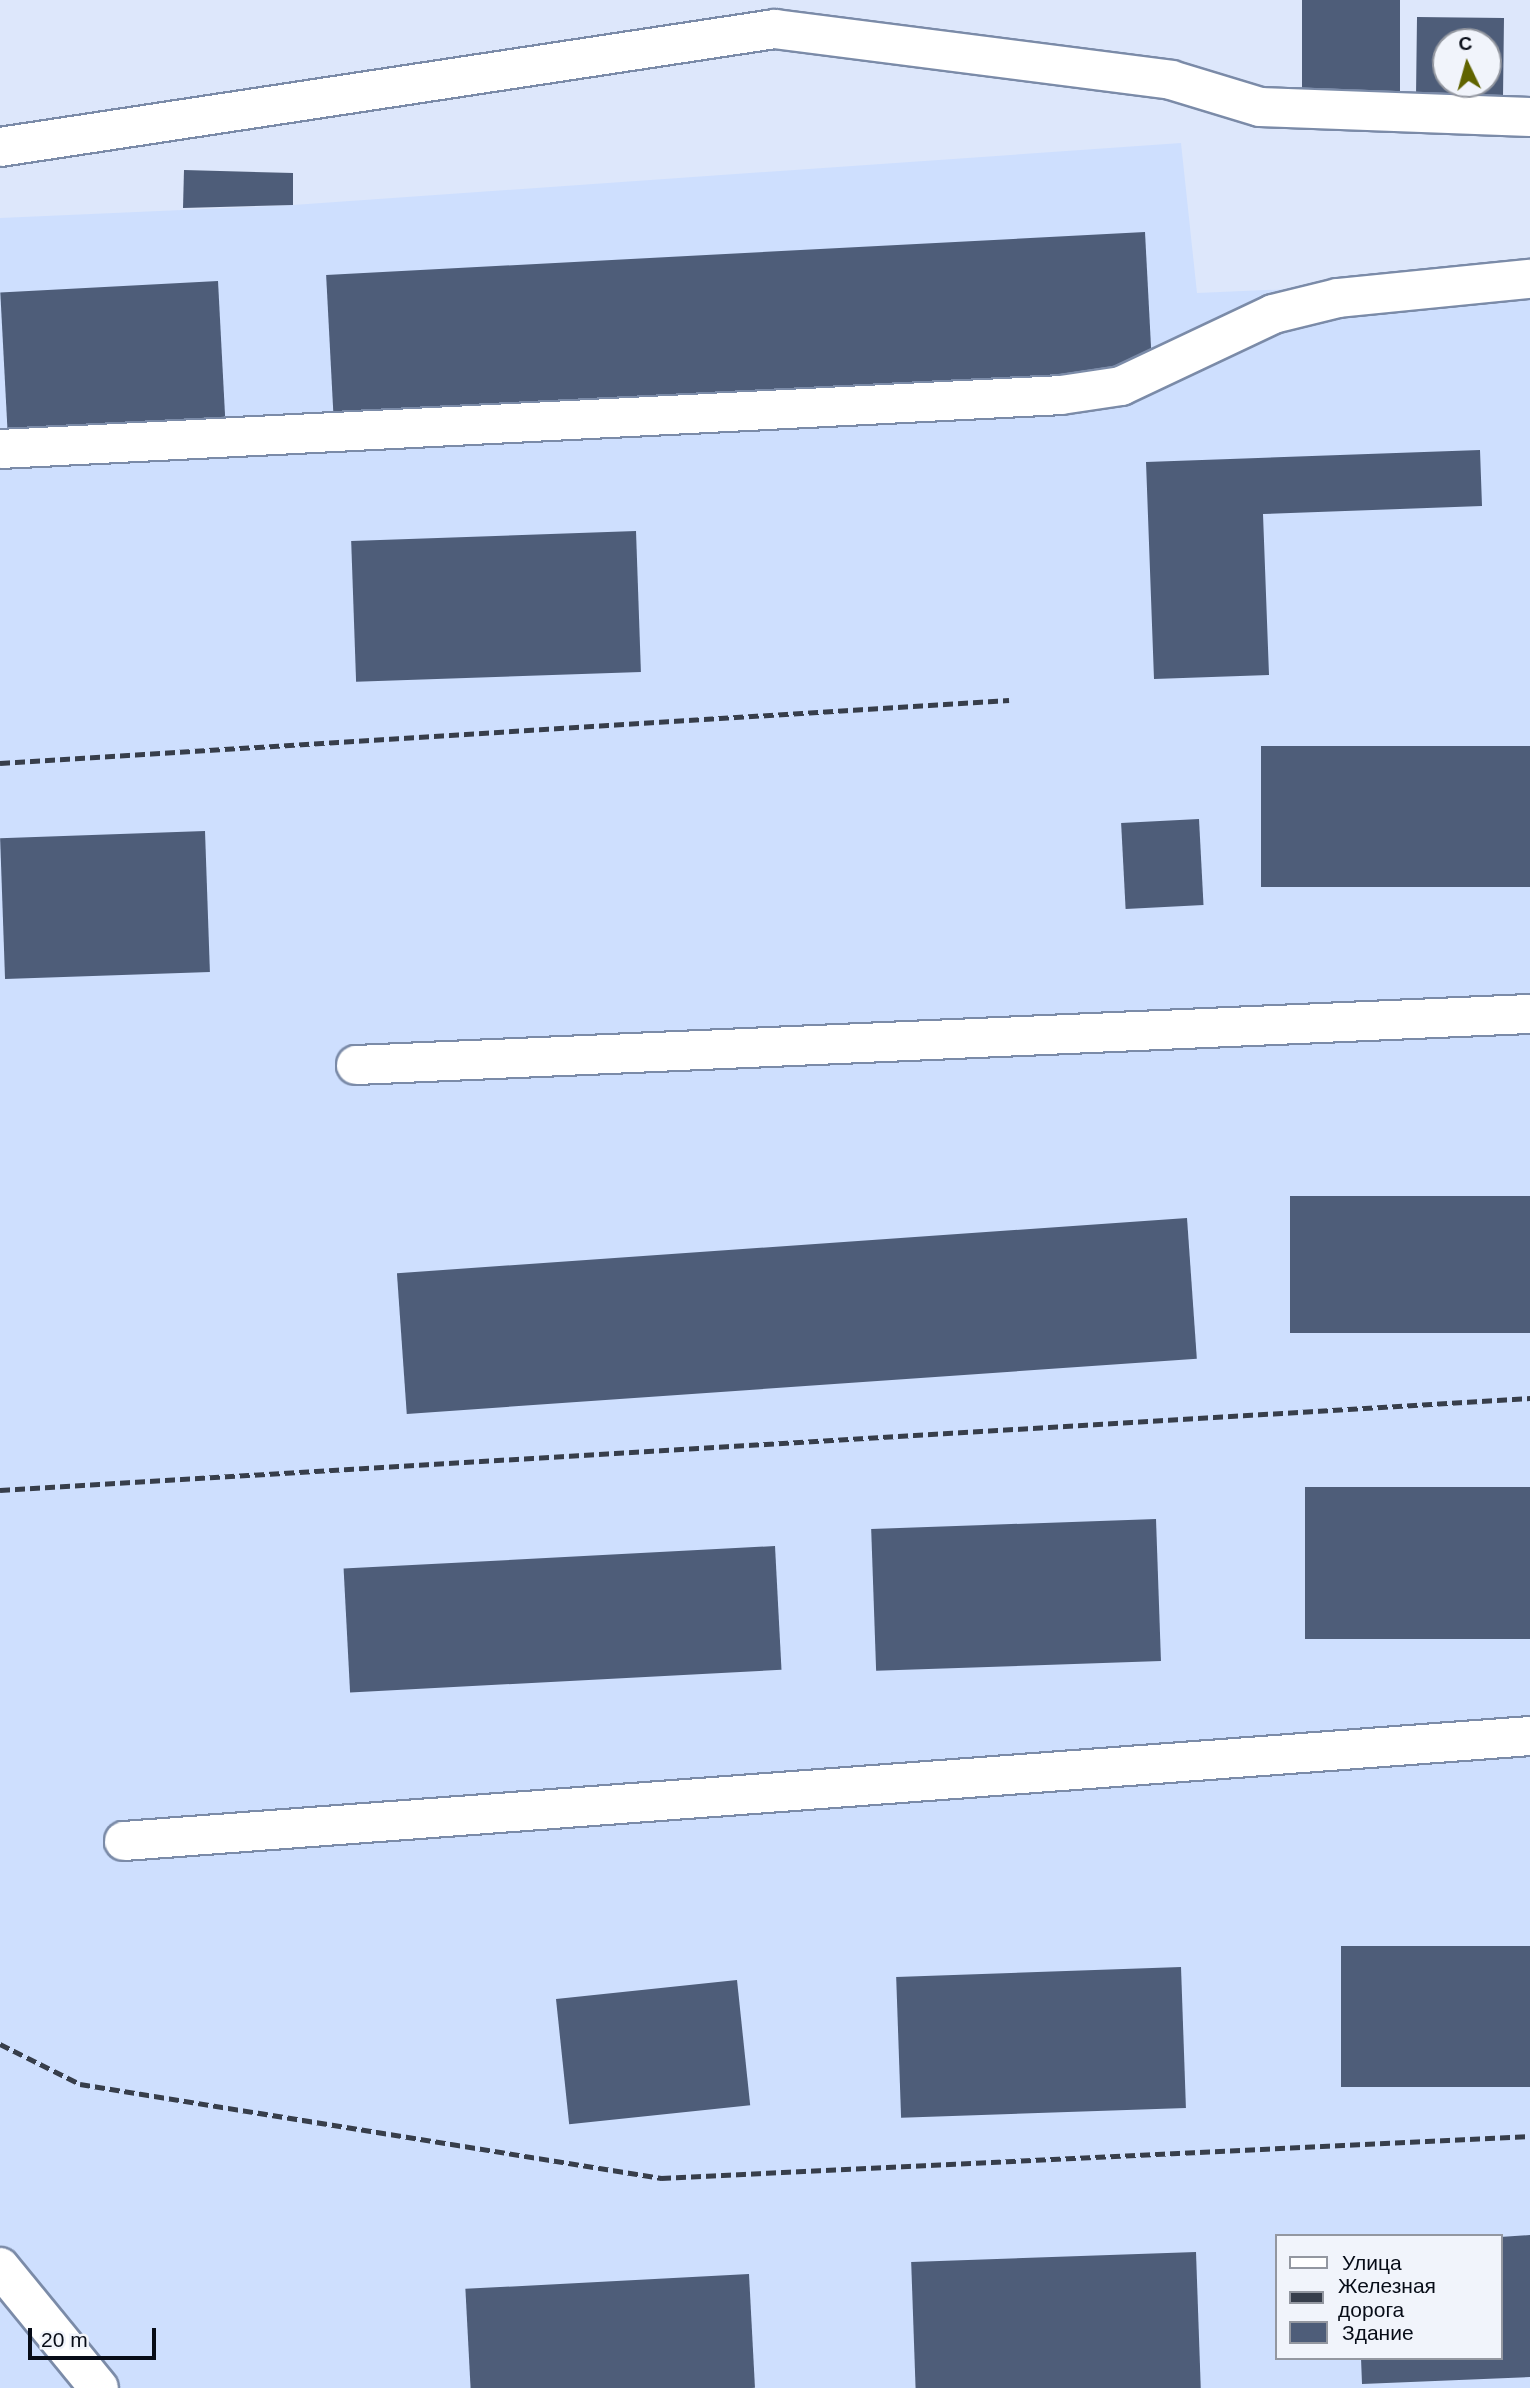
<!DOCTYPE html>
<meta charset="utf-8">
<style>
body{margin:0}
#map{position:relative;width:1530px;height:2388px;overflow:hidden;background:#dde7fb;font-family:Arial,sans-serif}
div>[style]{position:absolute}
.built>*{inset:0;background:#cedffe}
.building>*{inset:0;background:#4e5d79;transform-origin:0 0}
.roads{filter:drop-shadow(2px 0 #7b8ba8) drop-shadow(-2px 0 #7b8ba8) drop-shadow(0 2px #7b8ba8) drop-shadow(0 -2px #7b8ba8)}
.minor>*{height:38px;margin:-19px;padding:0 19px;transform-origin:19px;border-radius:19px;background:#fff}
.rail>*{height:5px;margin-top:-2.5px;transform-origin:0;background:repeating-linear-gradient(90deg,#373e4b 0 10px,transparent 0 15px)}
span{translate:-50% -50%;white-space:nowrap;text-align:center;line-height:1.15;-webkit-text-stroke:7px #f1f4fb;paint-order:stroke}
.legend{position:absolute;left:1275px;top:2234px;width:228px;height:126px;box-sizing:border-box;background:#f1f4fb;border:2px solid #9397a0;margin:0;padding:9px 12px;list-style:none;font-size:21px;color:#070c17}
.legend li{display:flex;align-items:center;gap:14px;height:35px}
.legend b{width:35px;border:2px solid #9397a0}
.north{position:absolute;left:1432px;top:28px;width:70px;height:70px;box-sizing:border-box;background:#f1f4fb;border:2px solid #9397a0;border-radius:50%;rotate:355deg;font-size:19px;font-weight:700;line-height:28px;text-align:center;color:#070c17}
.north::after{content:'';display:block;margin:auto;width:24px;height:32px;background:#606400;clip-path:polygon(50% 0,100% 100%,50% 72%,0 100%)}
.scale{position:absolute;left:28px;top:2328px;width:128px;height:32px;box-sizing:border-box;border:4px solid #070c17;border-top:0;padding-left:9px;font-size:21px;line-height:24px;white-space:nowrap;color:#070c17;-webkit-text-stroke:5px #f1f4fb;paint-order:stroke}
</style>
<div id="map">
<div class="built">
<div style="clip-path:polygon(evenodd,1181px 143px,1197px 293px,1530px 279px,1530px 2388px,0 2388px,0 218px,293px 205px,1181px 143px,1276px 2236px,1500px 2236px,1500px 2358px,1276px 2358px,1276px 2236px)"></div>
</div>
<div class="building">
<div style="left:1302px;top:0;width:98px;height:92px"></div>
<div style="clip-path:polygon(evenodd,1417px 17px,1504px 18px,1503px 97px,1416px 96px,1417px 17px,1446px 42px,1488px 42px,1488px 84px,1446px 84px,1446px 42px)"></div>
<div style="clip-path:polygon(184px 170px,293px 173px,293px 205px,183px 208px)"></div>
<div style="left:1145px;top:232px;width:139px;height:820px;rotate:87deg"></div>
<div style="left:218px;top:281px;width:136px;height:218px;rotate:87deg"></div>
<div style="clip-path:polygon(1480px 450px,1482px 506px,1263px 514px,1269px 675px,1154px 679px,1146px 462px)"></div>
<div style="left:636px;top:531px;width:141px;height:285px;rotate:88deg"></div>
<div style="left:1530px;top:746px;width:141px;height:269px;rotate:90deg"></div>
<div style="left:1199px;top:819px;width:86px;height:78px;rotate:87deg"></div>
<div style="left:205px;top:831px;width:141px;height:205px;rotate:88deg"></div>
<div style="left:1530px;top:1196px;width:137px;height:240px;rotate:90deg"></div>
<div style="left:1187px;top:1218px;width:141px;height:792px;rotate:86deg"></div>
<div style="left:1530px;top:1487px;width:152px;height:225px;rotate:90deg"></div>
<div style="left:1156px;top:1519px;width:142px;height:285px;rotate:88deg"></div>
<div style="left:775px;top:1546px;width:124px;height:432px;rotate:87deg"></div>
<div style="left:1530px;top:1946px;width:141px;height:189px;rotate:90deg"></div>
<div style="left:1181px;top:1967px;width:141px;height:285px;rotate:88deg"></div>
<div style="left:737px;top:1980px;width:126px;height:182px;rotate:84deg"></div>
<div style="clip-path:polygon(1530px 2235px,1530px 2377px,1362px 2384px,1361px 2358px,1500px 2358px,1500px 2237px)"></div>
<div style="left:1196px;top:2252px;width:136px;height:285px;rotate:88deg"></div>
<div style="left:749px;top:2274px;width:114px;height:284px;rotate:87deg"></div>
</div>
<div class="roads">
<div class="minor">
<div style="left:0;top:147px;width:784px;rotate:-8.66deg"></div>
<div style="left:775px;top:29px;width:399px;rotate:7.3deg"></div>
<div style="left:1171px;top:80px;width:93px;rotate:16.9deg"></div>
<div style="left:1260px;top:107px;width:270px;rotate:2.1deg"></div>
<div style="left:0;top:449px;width:1062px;rotate:-2.91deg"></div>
<div style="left:1061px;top:395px;width:61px;rotate:-8.5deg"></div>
<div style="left:1121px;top:386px;width:168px;rotate:-25.3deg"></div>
<div style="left:1273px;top:314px;width:67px;rotate:-13.8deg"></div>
<div style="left:1338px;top:298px;width:193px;rotate:-5.7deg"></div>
<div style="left:356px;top:1065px;width:1175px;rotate:-2.49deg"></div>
<div style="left:124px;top:1841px;width:1410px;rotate:-4.27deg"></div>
<div style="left:0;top:2267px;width:156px;rotate:50.7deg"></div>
</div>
</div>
<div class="rail">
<div style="left:0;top:763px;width:1011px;rotate:-3.57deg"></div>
<div style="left:0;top:1490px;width:1533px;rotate:-3.44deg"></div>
<div style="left:0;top:2044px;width:89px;rotate:26.6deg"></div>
<div style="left:80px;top:2084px;width:589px;rotate:9.19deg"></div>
<div style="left:661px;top:2178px;width:870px;rotate:-2.77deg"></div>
</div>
<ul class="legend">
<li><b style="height:9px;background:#fff"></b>Улица</li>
<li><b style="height:9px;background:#373e4b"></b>Железная дорога</li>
<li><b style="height:19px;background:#4e5d79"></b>Здание</li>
</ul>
<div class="north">С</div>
<div class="scale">20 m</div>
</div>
